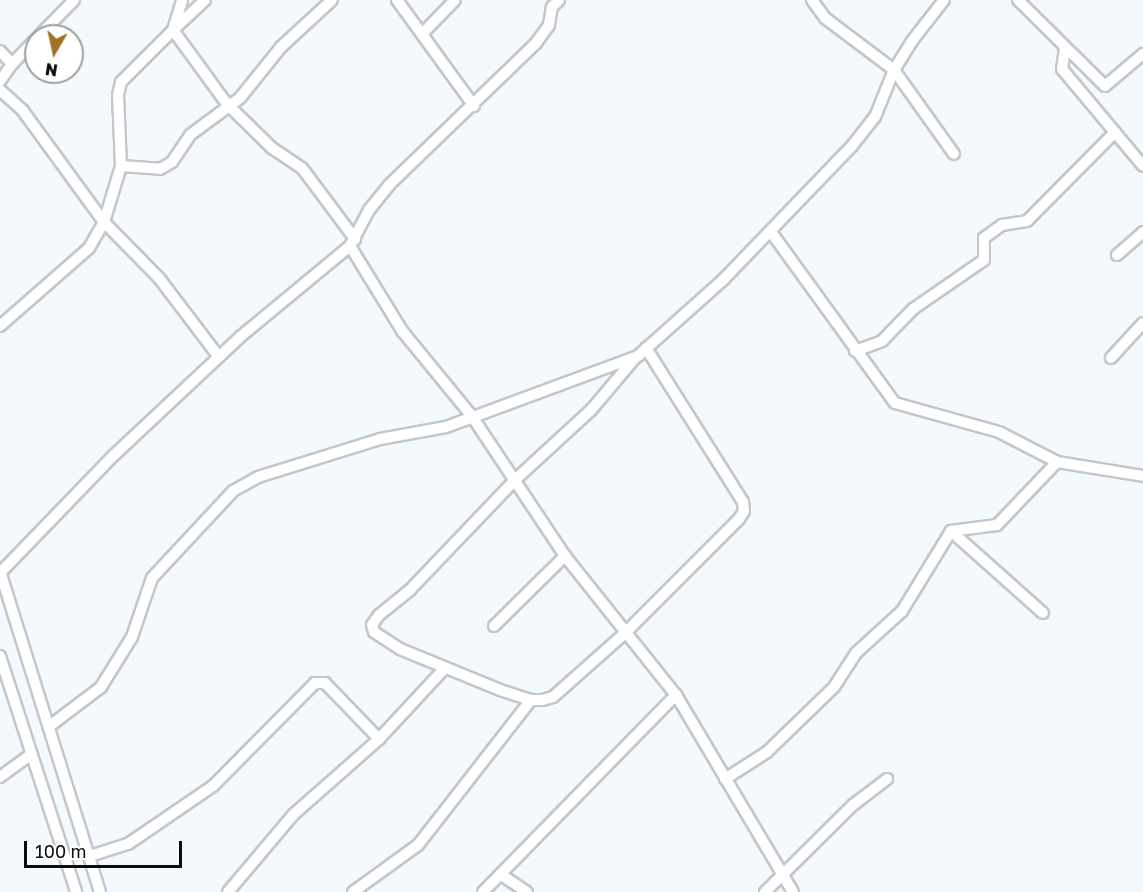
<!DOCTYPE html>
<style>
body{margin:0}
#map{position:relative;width:1143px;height:892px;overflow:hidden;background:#f4f9fe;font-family:"Golos Text",sans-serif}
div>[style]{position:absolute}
.roads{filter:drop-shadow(2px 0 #c3c7cc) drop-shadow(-2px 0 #c3c7cc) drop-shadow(0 2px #c3c7cc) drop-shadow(0 -2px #c3c7cc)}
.minor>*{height:10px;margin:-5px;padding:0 5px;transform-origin:5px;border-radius:5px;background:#fff}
span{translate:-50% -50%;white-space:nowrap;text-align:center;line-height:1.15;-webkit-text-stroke:4.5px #fff;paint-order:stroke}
.north{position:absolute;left:24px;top:24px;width:60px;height:60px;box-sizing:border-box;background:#fff;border:2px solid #9d9e9f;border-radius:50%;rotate:189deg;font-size:16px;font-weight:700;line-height:24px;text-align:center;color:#0b0c0e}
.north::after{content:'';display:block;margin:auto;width:21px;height:27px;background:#a27126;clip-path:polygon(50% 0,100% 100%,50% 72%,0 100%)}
.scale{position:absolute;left:24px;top:841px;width:158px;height:27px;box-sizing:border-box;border:3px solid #0b0c0e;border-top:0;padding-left:8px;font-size:18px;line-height:21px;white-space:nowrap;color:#0b0c0e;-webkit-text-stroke:4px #fff;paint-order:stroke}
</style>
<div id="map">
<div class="roads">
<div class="minor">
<div style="left:205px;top:0;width:44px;rotate:136.8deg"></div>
<div style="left:173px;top:30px;width:92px;rotate:53.9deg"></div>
<div style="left:227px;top:104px;width:63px;rotate:44.4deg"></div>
<div style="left:272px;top:148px;width:36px;rotate:34deg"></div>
<div style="left:302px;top:168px;width:89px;rotate:53.3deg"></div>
<div style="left:397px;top:0;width:131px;rotate:54deg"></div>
<div style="left:812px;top:0;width:22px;rotate:54deg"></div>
<div style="left:825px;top:18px;width:86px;rotate:37deg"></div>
<div style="left:894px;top:70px;width:103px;rotate:54.5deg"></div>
<div style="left:1018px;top:0;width:122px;rotate:44.7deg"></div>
<div style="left:1105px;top:86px;width:50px;rotate:-40.1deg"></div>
<div style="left:422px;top:34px;width:47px;rotate:-45.9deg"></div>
<div style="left:39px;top:36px;width:50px;rotate:-45.8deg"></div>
<div style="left:1065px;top:48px;width:21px;rotate:98deg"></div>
<div style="left:1062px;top:69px;width:126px;rotate:50.1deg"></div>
<div style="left:0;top:51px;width:18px;rotate:47deg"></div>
<div style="left:12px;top:64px;width:21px;rotate:125deg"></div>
<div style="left:12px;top:64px;width:35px;rotate:-46deg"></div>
<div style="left:0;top:90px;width:31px;rotate:42deg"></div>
<div style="left:23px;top:111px;width:137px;rotate:53.9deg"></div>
<div style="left:104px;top:222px;width:78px;rotate:45.5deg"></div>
<div style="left:159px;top:278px;width:99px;rotate:52.8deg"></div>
<div style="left:121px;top:166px;width:39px;rotate:4deg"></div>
<div style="left:160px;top:169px;width:14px;rotate:-30deg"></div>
<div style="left:172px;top:162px;width:32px;rotate:-56deg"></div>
<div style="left:190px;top:135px;width:62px;rotate:-36.5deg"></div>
<div style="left:240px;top:98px;width:65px;rotate:-51.2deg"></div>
<div style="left:281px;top:47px;width:69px;rotate:-42.7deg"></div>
<div style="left:771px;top:232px;width:211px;rotate:54.1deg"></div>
<div style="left:895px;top:403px;width:108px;rotate:15.6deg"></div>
<div style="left:999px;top:432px;width:65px;rotate:27.3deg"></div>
<div style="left:1057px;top:462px;width:87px;rotate:9.2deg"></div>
<div style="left:350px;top:246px;width:101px;rotate:58.4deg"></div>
<div style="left:403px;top:332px;width:107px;rotate:50.7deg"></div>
<div style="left:471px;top:415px;width:169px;rotate:56.3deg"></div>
<div style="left:565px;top:556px;width:178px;rotate:51.4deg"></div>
<div style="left:676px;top:695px;width:229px;rotate:59.3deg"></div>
<div style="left:1117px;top:255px;width:35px;rotate:-41deg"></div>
<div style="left:0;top:326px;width:118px;rotate:-41.2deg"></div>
<div style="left:89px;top:248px;width:30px;rotate:-60deg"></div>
<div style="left:104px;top:222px;width:59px;rotate:-73.1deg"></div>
<div style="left:121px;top:166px;width:71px;rotate:-92.4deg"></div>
<div style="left:118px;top:95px;width:13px;rotate:-77deg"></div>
<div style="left:121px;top:82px;width:74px;rotate:-45deg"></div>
<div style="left:173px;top:30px;width:31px;rotate:-73deg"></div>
<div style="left:855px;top:351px;width:29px;rotate:-20deg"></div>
<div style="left:882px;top:341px;width:45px;rotate:-45.9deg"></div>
<div style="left:913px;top:309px;width:86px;rotate:-34.6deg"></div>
<div style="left:984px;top:260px;width:22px;rotate:-90deg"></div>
<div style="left:984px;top:238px;width:22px;rotate:-36deg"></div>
<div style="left:1002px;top:225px;width:25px;rotate:-9deg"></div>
<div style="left:1027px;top:221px;width:125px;rotate:-45.3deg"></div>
<div style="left:635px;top:358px;width:68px;rotate:130.2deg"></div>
<div style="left:591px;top:410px;width:103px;rotate:137.4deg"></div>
<div style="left:515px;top:480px;width:152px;rotate:133.7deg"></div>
<div style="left:410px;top:590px;width:40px;rotate:141deg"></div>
<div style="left:379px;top:615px;width:12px;rotate:125deg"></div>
<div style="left:372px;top:625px;width:7px;rotate:74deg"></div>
<div style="left:374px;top:632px;width:31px;rotate:33deg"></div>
<div style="left:400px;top:649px;width:108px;rotate:22.3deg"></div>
<div style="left:500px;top:690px;width:33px;rotate:18deg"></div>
<div style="left:531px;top:700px;width:11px"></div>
<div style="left:542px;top:700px;width:11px;rotate:-15deg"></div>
<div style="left:553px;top:697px;width:96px;rotate:-41.6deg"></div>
<div style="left:625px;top:633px;width:161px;rotate:-45deg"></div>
<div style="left:739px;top:519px;width:9px;rotate:-58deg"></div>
<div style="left:744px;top:511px;width:9px;rotate:-96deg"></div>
<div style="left:743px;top:502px;width:182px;rotate:-122.2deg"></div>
<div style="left:1111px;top:358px;width:47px;rotate:-47.6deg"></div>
<div style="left:951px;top:531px;width:123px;rotate:41.7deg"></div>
<div style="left:0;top:571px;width:336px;rotate:72.7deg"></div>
<div style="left:0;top:573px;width:163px;rotate:-46deg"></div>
<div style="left:113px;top:456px;width:174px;rotate:-43.1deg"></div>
<div style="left:240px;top:337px;width:143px;rotate:-39.6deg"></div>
<div style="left:350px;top:246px;width:41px;rotate:-62.2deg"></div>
<div style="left:369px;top:210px;width:32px;rotate:-51deg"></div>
<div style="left:389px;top:185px;width:204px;rotate:-44deg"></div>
<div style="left:536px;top:43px;width:22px;rotate:-54deg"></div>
<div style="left:549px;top:25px;width:18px;rotate:-81deg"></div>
<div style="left:552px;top:7px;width:10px;rotate:-45deg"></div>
<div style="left:494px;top:626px;width:100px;rotate:-44.6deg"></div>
<div style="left:0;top:656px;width:248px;rotate:72.1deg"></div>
<div style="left:51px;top:725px;width:63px;rotate:-37.2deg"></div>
<div style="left:101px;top:687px;width:59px;rotate:-58.2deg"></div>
<div style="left:132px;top:637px;width:62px;rotate:-71.3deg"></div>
<div style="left:152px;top:578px;width:119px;rotate:-47deg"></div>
<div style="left:233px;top:491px;width:29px;rotate:-29deg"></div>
<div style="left:258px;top:477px;width:128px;rotate:-17.3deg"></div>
<div style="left:380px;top:439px;width:67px;rotate:-10.3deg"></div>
<div style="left:446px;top:427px;width:205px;rotate:-20.3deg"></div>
<div style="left:638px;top:356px;width:113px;rotate:-41.8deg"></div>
<div style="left:722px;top:281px;width:187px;rotate:-46.1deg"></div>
<div style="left:852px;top:146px;width:37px;rotate:-52deg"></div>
<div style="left:875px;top:117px;width:51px;rotate:-68deg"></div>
<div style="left:894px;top:70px;width:34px;rotate:-58deg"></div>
<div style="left:912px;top:41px;width:52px;rotate:-52deg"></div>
<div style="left:0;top:777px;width:39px;rotate:-36deg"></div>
<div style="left:725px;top:779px;width:50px;rotate:-32.7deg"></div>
<div style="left:767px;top:752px;width:93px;rotate:-44.1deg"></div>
<div style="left:834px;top:687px;width:40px;rotate:-57.1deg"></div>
<div style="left:856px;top:653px;width:62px;rotate:-42.4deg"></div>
<div style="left:902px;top:611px;width:94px;rotate:-58.5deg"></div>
<div style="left:951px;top:531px;width:46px;rotate:-7.4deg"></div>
<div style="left:997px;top:525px;width:87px;rotate:-46.4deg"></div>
<div style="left:90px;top:856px;width:40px;rotate:-18deg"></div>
<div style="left:128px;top:844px;width:103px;rotate:-34.3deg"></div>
<div style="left:213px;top:786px;width:145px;rotate:-45.3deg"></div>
<div style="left:315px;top:683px;width:10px"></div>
<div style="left:325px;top:683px;width:78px;rotate:46deg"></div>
<div style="left:503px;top:876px;width:29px;rotate:34deg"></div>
<div style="left:228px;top:892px;width:102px;rotate:-49.8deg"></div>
<div style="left:294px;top:814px;width:113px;rotate:-41.4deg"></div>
<div style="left:379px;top:739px;width:97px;rotate:-47.1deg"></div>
<div style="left:353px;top:892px;width:80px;rotate:-35.9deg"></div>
<div style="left:418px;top:845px;width:184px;rotate:-52.1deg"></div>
<div style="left:483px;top:892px;width:276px;rotate:-45.6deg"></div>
<div style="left:765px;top:892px;width:124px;rotate:-44.7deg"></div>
<div style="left:853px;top:805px;width:43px;rotate:-37.4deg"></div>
</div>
</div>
<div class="north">N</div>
<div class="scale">100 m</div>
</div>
